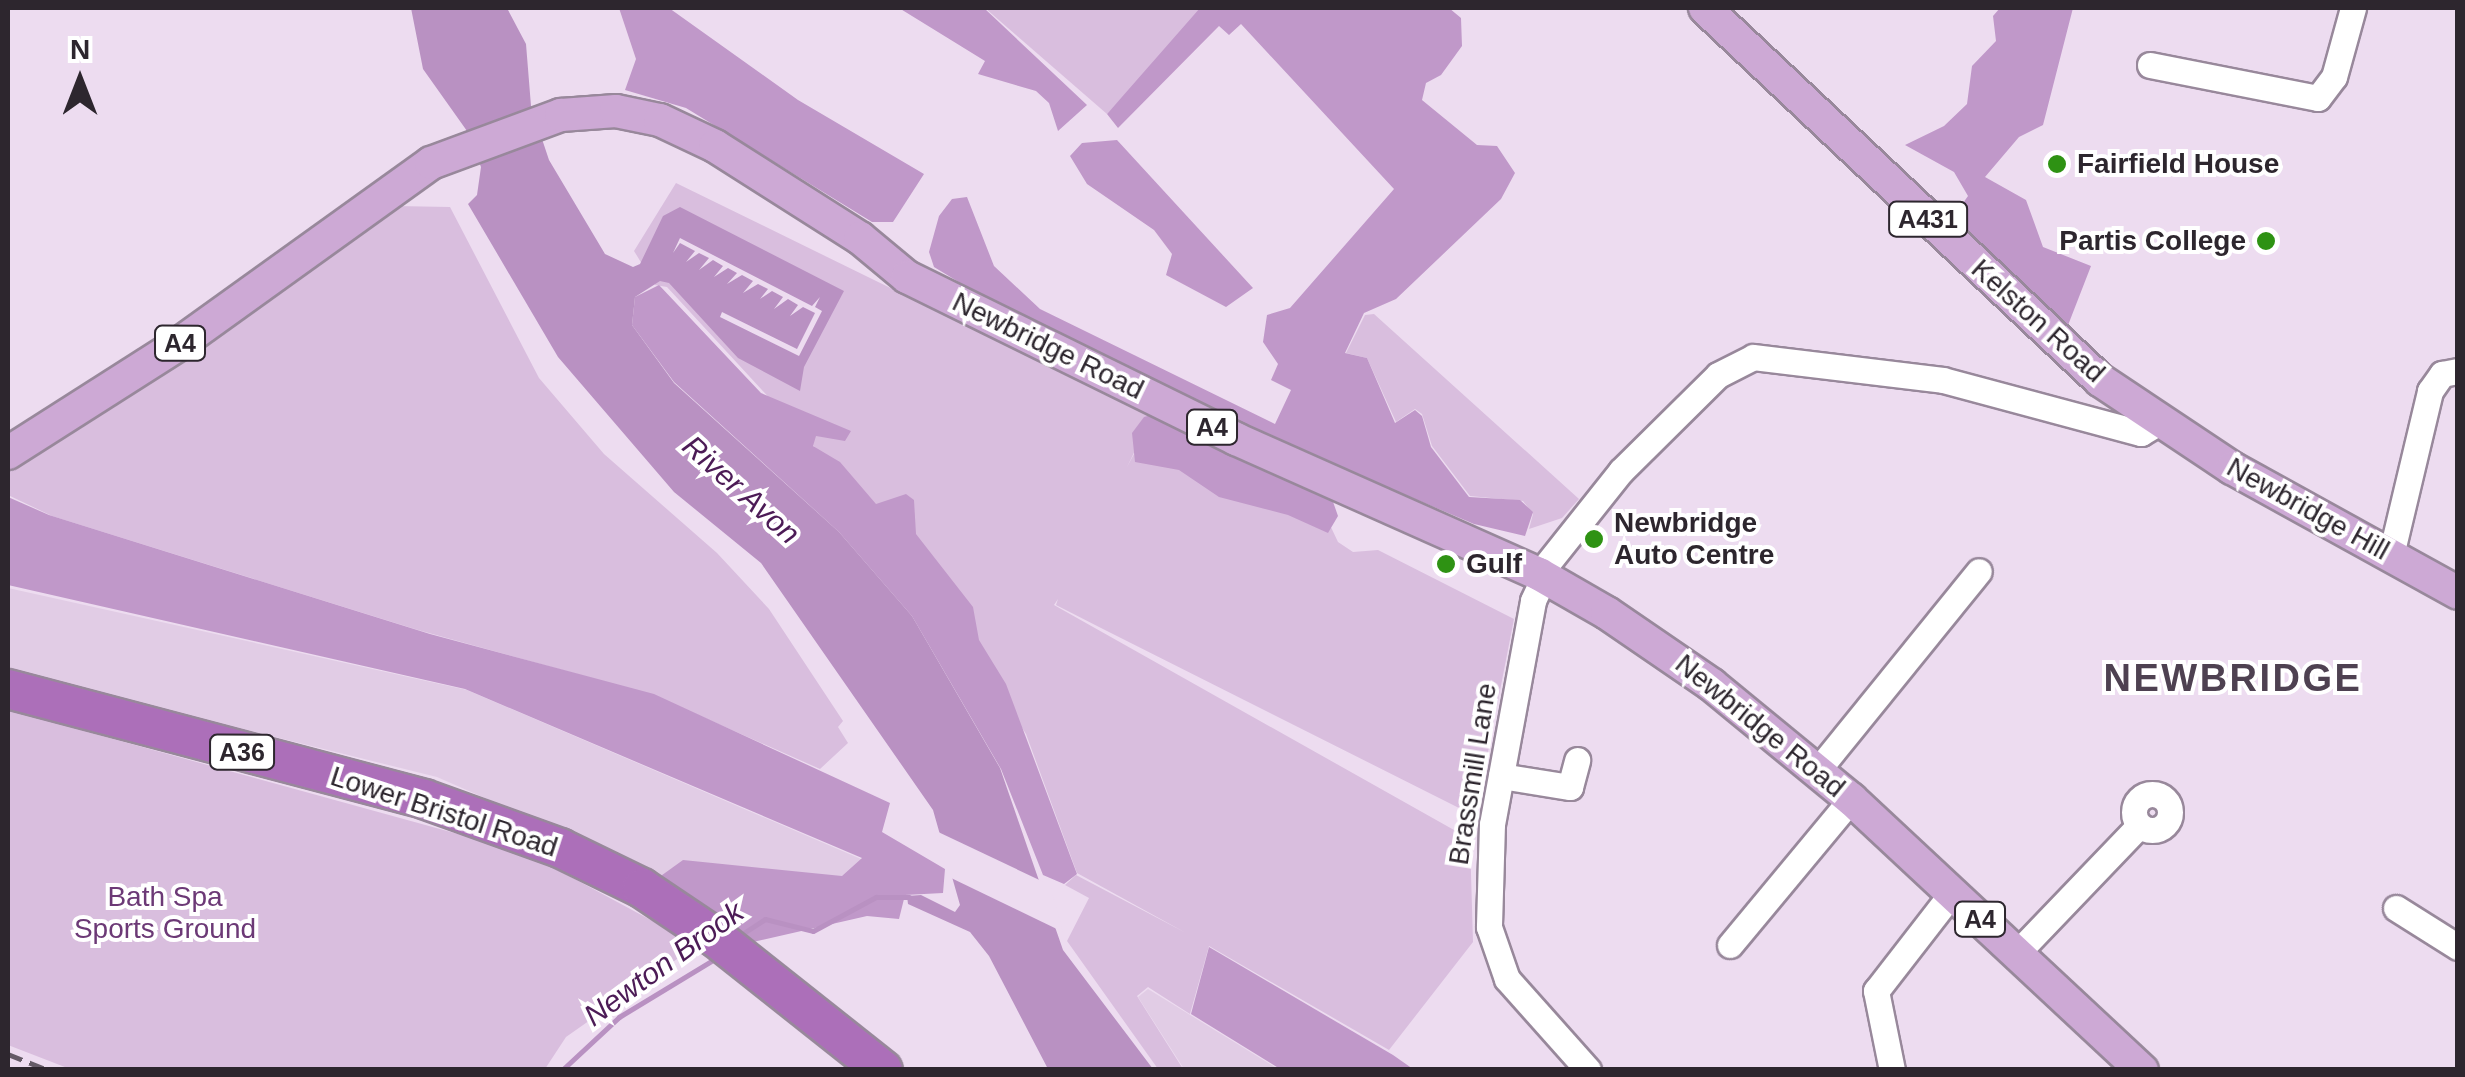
<!DOCTYPE html>
<style>
body{margin:0}
#map{position:relative;width:2465px;height:1077px;overflow:hidden;background:#eddcf0;font-family:Helvetica,sans-serif}
div>[style]{position:absolute}
.built>*{inset:0;background:#e1cce5}
.green>*{inset:0;background:#d9bede}
.forest>*{inset:0;background:#c098c9}
.water>*{inset:0;background:#b991c2}
.pier>*{inset:0;background:#eddcf0}
.stream>*{height:5px;margin:-2.5px;padding:0 2.5px;transform-origin:2.5px;border-radius:2.5px;background:#b991c2}
.roads{filter:drop-shadow(2px 0 #98889b) drop-shadow(-2px 0 #98889b) drop-shadow(0 2px #98889b) drop-shadow(0 -2px #98889b)}
.minor>*{height:25px;margin:-12.5px;padding:0 12.5px;transform-origin:12.5px;border-radius:12.5px;background:#fff}
.minor>.ring{margin:-12.5px;padding:0;box-sizing:content-box;background:none;border:25px solid #fff;border-radius:50%}
.major>*{height:32px;margin:-16px;padding:0 16px;transform-origin:16px;border-radius:16px;background:#cda9d5}
.highway>*{height:38px;margin:-19px;padding:0 19px;transform-origin:19px;border-radius:19px;background:#ac6fb9}
.rail>*{height:5px;margin-top:-2.5px;transform-origin:0;background:repeating-linear-gradient(90deg,#655b67 0 15px,transparent 0 23px)}
.dots>*{width:28px;height:28px;translate:-50% -50%;box-sizing:border-box;border:5px solid #fff;border-radius:50%}
span{translate:-50% -50%;white-space:nowrap;text-align:center;line-height:1.15;-webkit-text-stroke:8px #fff;paint-order:stroke}
.shield-label span{padding:2px 8px;background:#fff;border:2px solid;border-radius:8px;-webkit-text-stroke-width:0}
.shield-label{font-size:25px;color:#2d262e;font-weight:700}
.poi-label{font-size:28px;color:#2d262e;font-weight:700}
.left{translate:0 -50%;text-align:left}
.right{translate:-100% -50%;text-align:right}
.street-label{font-size:28px;color:#2d262e}
.park-label{font-size:28px;color:#6c3976}
.water-label{font-size:30px;color:#4c1b56;font-style:italic}
.district-label{font-size:38px;color:#4e4151;font-weight:700;letter-spacing:2.5px}
.frame{position:absolute;inset:0;border:10px solid #2d262e;pointer-events:none}
.north{position:absolute;left:30px;top:30px;width:100px;height:100px;-webkit-text-stroke:8px #fff;paint-order:stroke;rotate:0deg;font-size:28px;font-weight:700;line-height:40px;text-align:center;color:#2d262e}
.north::after{content:'';display:block;margin:auto;width:35px;height:45px;background:#2d262e;clip-path:polygon(50% 0,100% 100%,50% 72%,0 100%)}
</style>
<div id="map">
<div class="built">
<div style="clip-path:polygon(8px 588px,467px 690px,875px 865px,867px 879px,687px 887px,437px 777px,8px 671px)"></div>
<div style="clip-path:polygon(1148px 989px,1278px 1069px,1184px 1069px,1138px 997px)"></div>
</div>
<div class="green">
<div style="clip-path:polygon(985px 8px,1200px 8px,1203px 10px,1107px 114px)"></div>
<div style="clip-path:polygon(676px 183px,1152px 416px,1127px 467px,1154px 417px,1329px 523px,1338px 542px,1353px 552px,1378px 550px,1514px 619px,1479px 798px,1463px 810px,1101px 628px,1056px 605px,1058px 599px,1054px 605px,1470px 839px,1473px 942px,1389px 1050px,1209px 946px,1190px 1014px,1148px 987px,1137px 996px,1183px 1069px,1158px 1069px,1067px 941px,1089px 898px,1065px 885px,1076px 875px,1186px 933px,1077px 873px,1026px 734px,940px 598px,869px 506px,667px 287px,655px 285px,634px 251px)"></div>
<div style="clip-path:polygon(395px 206px,450px 207px,539px 378px,604px 454px,717px 553px,769px 609px,843px 721px,838px 727px,848px 743px,820px 769px,653px 695px,418px 630px,52px 516px,8px 495px,8px 472px,184px 360px)"></div>
<div style="clip-path:polygon(1374px 314px,1579px 499px,1562px 518px,1529px 529px,1533px 514px,1523px 501px,1470px 496px,1432px 446px,1422px 414px,1415px 409px,1396px 422px,1367px 358px,1346px 353px,1365px 315px)"></div>
<div style="clip-path:polygon(8px 710px,487px 842px,558px 870px,697px 945px,566px 1037px,545px 1069px,70px 1069px,8px 1045px)"></div>
</div>
<div class="forest">
<div style="clip-path:polygon(619px 8px,669px 8px,798px 100px,924px 174px,893px 222px,872px 222px,686px 108px,625px 90px,636px 59px)"></div>
<div style="clip-path:polygon(899px 8px,984px 8px,1087px 105px,1058px 131px,1049px 103px,1036px 91px,978px 74px,985px 61px)"></div>
<div style="clip-path:polygon(1200px 8px,1449px 8px,1461px 18px,1462px 46px,1441px 75px,1426px 83px,1422px 100px,1477px 145px,1497px 146px,1515px 173px,1501px 199px,1396px 299px,1364px 313px,1345px 353px,1367px 358px,1395px 423px,1415px 410px,1422px 416px,1431px 447px,1469px 497px,1520px 500px,1533px 512px,1525px 536px,1474px 524px,1269px 437px,1018px 318px,934px 267px,929px 252px,939px 216px,952px 199px,967px 197px,994px 266px,1040px 309px,1275px 424px,1291px 390px,1271px 380px,1278px 364px,1263px 342px,1267px 315px,1290px 308px,1394px 189px,1241px 24px,1229px 35px,1219px 26px,1118px 128px,1107px 114px)"></div>
<div style="clip-path:polygon(2000px 8px,2073px 8px,2043px 125px,2019px 137px,1985px 177px,2026px 200px,2043px 247px,2091px 266px,2065px 333px,1946px 227px,1968px 196px,1954px 172px,1905px 145px,1944px 126px,1967px 104px,1972px 66px,1996px 41px,1993px 16px)"></div>
<div style="clip-path:polygon(1117px 140px,1253px 288px,1226px 307px,1166px 275px,1172px 254px,1154px 230px,1087px 184px,1070px 156px,1082px 143px)"></div>
<div style="clip-path:polygon(659px 285px,761px 393px,851px 431px,845px 441px,816px 436px,813px 446px,840px 462px,876px 504px,906px 494px,914px 500px,916px 534px,973px 607px,979px 640px,1006px 684px,1077px 874px,1064px 884px,1043px 875px,1001px 769px,912px 616px,839px 532px,674px 382px,632px 325px,635px 297px)"></div>
<div style="clip-path:polygon(1155px 414px,1331px 496px,1338px 516px,1328px 533px,1288px 515px,1219px 497px,1179px 470px,1135px 462px,1132px 433px,1144px 417px)"></div>
<div style="clip-path:polygon(8px 497px,49px 515px,430px 634px,654px 694px,890px 803px,882px 832px,945px 869px,943px 893px,905px 895px,899px 919px,867px 916px,753px 942px,658px 878px,683px 860px,842px 876px,862px 858px,465px 689px,8px 585px)"></div>
<div style="clip-path:polygon(1209px 947px,1393px 1055px,1413px 1069px,1280px 1069px,1191px 1014px)"></div>
</div>
<div class="water">
<div style="clip-path:polygon(411px 8px,507px 8px,526px 44px,531px 106px,549px 160px,605px 254px,633px 267px,640px 264px,663px 216px,680px 207px,844px 291px,804px 367px,800px 391px,738px 358px,669px 283px,660px 281px,635px 297px,632px 325px,674px 383px,839px 532px,912px 616px,1000px 768px,1063px 950px,1153px 1069px,1048px 1069px,989px 956px,970px 932px,908px 904px,907px 896px,921px 895px,955px 912px,960px 905px,933px 810px,761px 563px,674px 492px,558px 357px,468px 204px,477px 195px,481px 167px,467px 131px,423px 69px)"></div>
</div>
<div class="pier">
<div style="clip-path:polygon(680px 238px,812px 306px,820px 297px,815px 307px,822px 311px,799px 356px,720px 317px,722px 312px,797px 349px,815px 313px,803px 307px,790px 316px,798px 305px,788px 299px,774px 309px,783px 297px,772px 291px,760px 299px,768px 289px,758px 284px,743px 293px,753px 281px,742px 275px,727px 284px,737px 273px,728px 268px,714px 277px,723px 266px,713px 260px,699px 270px,709px 258px,699px 253px,686px 262px,695px 251px,680px 243px,673px 253px)"></div>
<div style="clip-path:polygon(934px 830px,1050px 885px,1063px 932px,947px 876px)"></div>
</div>
<div class="stream">
<div style="left:739px;top:936px;width:31px;rotate:-33deg"></div>
<div style="left:765px;top:919px;width:49px;rotate:14deg"></div>
<div style="left:813px;top:931px;width:72px;rotate:-28.4deg"></div>
<div style="left:876px;top:897px;width:33px"></div>
<div style="left:562px;top:1070px;width:78px;rotate:-42.9deg"></div>
<div style="left:619px;top:1017px;width:114px;rotate:-31.3deg"></div>
</div>
<div class="roads">
<div class="minor">
<div style="left:2150px;top:65px;width:171px;rotate:11.1deg"></div>
<div style="left:2318px;top:98px;width:26px;rotate:-53deg"></div>
<div style="left:2334px;top:77px;width:72px;rotate:-74.6deg"></div>
<div style="left:2391px;top:555px;width:169px;rotate:-76.6deg"></div>
<div style="left:2430px;top:391px;width:21px;rotate:-55deg"></div>
<div style="left:2442px;top:374px;width:16px;rotate:-11deg"></div>
<div style="left:1539px;top:574px;width:132px;rotate:-51.5deg"></div>
<div style="left:1621px;top:471px;width:136px;rotate:-44.7deg"></div>
<div style="left:1718px;top:375px;width:39px;rotate:-27deg"></div>
<div style="left:1753px;top:357px;width:191px;rotate:6.9deg"></div>
<div style="left:1943px;top:380px;width:205px;rotate:15deg"></div>
<div style="left:2141px;top:433px;width:21px;rotate:-31deg"></div>
<div style="left:1544px;top:577px;width:26px;rotate:115deg"></div>
<div style="left:1533px;top:601px;width:227px;rotate:100.4deg"></div>
<div style="left:1492px;top:824px;width:103px;rotate:91.7deg"></div>
<div style="left:1489px;top:927px;width:55px;rotate:70.9deg"></div>
<div style="left:1507px;top:979px;width:122px;rotate:48.3deg"></div>
<div style="left:1817px;top:771px;width:257px;rotate:-51deg"></div>
<div style="left:1501px;top:776px;width:70px;rotate:9.1deg"></div>
<div style="left:1570px;top:787px;width:28px;rotate:-75deg"></div>
<div class="ring" style="left:2134px;top:794px;width:11px;height:11px"></div>
<div style="left:2396px;top:908px;width:73px;rotate:32.2deg"></div>
<div style="left:1730px;top:945px;width:190px;rotate:-50.3deg"></div>
<div style="left:2017px;top:953px;width:176px;rotate:-46.2deg"></div>
<div style="left:1892px;top:1070px;width:81px;rotate:-101.4deg"></div>
<div style="left:1876px;top:991px;width:124px;rotate:-52.2deg"></div>
</div>
<div class="major">
<div style="left:1705px;top:8px;width:543px;rotate:43.28deg"></div>
<div style="left:2100px;top:380px;width:159px;rotate:33.7deg"></div>
<div style="left:2232px;top:468px;width:258px;rotate:28.9deg"></div>
<div style="left:8px;top:453px;width:206px;rotate:-32.5deg"></div>
<div style="left:182px;top:342px;width:307px;rotate:-35.7deg"></div>
<div style="left:431px;top:163px;width:139px;rotate:-20.3deg"></div>
<div style="left:561px;top:115px;width:55px;rotate:-4.2deg"></div>
<div style="left:616px;top:111px;width:45px;rotate:11.6deg"></div>
<div style="left:660px;top:120px;width:61px;rotate:25.3deg"></div>
<div style="left:715px;top:146px;width:172px;rotate:32.4deg"></div>
<div style="left:860px;top:238px;width:61px;rotate:39.7deg"></div>
<div style="left:907px;top:277px;width:367px;rotate:26.2deg"></div>
<div style="left:1236px;top:439px;width:332px;rotate:24deg"></div>
<div style="left:1539px;top:574px;width:78px;rotate:29.8deg"></div>
<div style="left:1607px;top:613px;width:127px;rotate:34.4deg"></div>
<div style="left:1712px;top:685px;width:180px;rotate:39.4deg"></div>
<div style="left:1851px;top:799px;width:398px;rotate:43deg"></div>
</div>
<div class="highway">
<div style="left:8px;top:689px;width:430px;rotate:14.8deg"></div>
<div style="left:424px;top:799px;width:145px;rotate:19.8deg"></div>
<div style="left:560px;top:848px;width:91px;rotate:26deg"></div>
<div style="left:642px;top:888px;width:88px;rotate:33.9deg"></div>
<div style="left:715px;top:937px;width:214px;rotate:38.4deg"></div>
</div>
</div>
<div class="rail">
<div style="left:8px;top:1054px;width:43px;rotate:21.8deg"></div>
</div>
<div class="dots">
<div style="left:2057px;top:164px;background:#2e9213"></div>
<div style="left:2266px;top:241px;background:#2e9213"></div>
<div style="left:1594px;top:539px;background:#2e9213"></div>
<div style="left:1446px;top:564px;background:#2e9213"></div>
</div>
<div class="shield-label">
<span style="left:1928px;top:219px">A431</span>
<span style="left:180px;top:343px">A4</span>
<span style="left:1212px;top:427px">A4</span>
<span style="left:242px;top:752px">A36</span>
<span style="left:1980px;top:919px">A4</span>
</div>
<div class="poi-label">
<span class="left" style="left:2077px;top:164px">Fairfield House</span>
<span class="right" style="left:2246px;top:241px">Partis College</span>
<span class="left" style="left:1614px;top:539px">Newbridge<br>Auto Centre</span>
<span class="left" style="left:1466px;top:564px">Gulf</span>
</div>
<div class="street-label">
<span style="left:2038px;top:321px;rotate:42deg">Kelston Road</span>
<span style="left:1048px;top:346px;rotate:26deg">Newbridge Road</span>
<span style="left:2308px;top:509px;rotate:29deg">Newbridge Hill</span>
<span style="left:1760px;top:726px;rotate:39deg">Newbridge Road</span>
<span style="left:1473px;top:774px;rotate:-81deg">Brassmill Lane</span>
<span style="left:444px;top:812px;rotate:18deg">Lower Bristol Road</span>
</div>
<div class="park-label">
<span style="left:165px;top:913px">Bath Spa<br>Sports Ground</span>
</div>
<div class="water-label">
<span style="left:741px;top:490px;rotate:42deg">River Avon</span>
<span style="left:664px;top:964px;rotate:-36deg">Newton Brook</span>
</div>
<div class="district-label">
<span style="left:2233px;top:679px">NEWBRIDGE</span>
</div>
<div class="frame"></div>
<div class="north">N</div>
</div>
